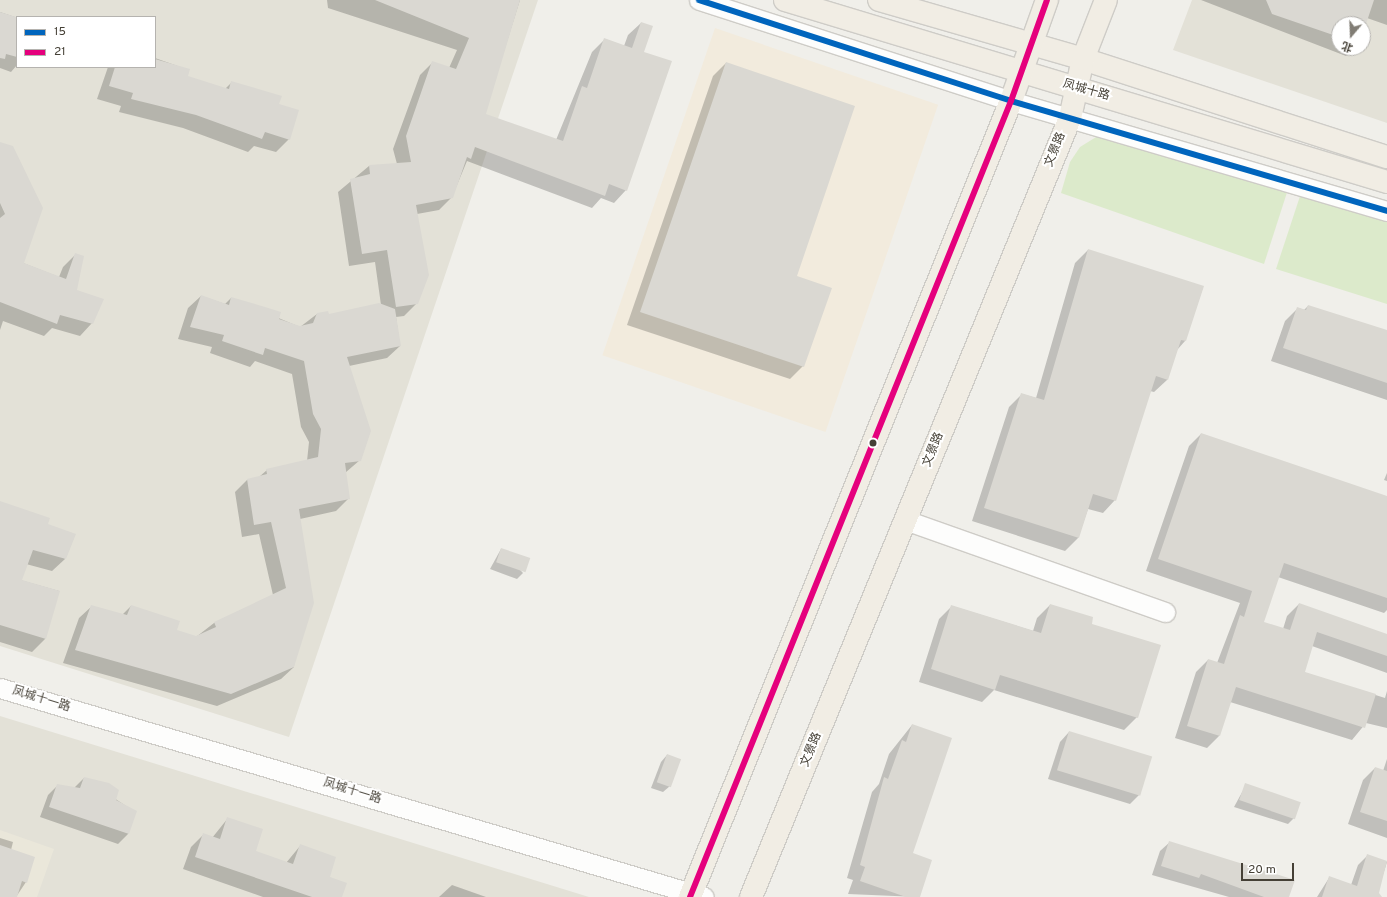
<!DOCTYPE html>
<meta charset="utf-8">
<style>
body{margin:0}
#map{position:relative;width:1387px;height:897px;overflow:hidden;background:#f0efea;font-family:Overpass,"Noto Sans SC",sans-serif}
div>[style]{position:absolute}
.residential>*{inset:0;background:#e3e1d7}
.commercial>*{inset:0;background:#f2ebdd;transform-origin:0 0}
.education>*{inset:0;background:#eae7da}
.green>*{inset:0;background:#dceacb}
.shadow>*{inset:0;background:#0003}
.building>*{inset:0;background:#dad8d2;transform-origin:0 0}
.roads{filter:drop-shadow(1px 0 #ceccc7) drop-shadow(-1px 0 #ceccc7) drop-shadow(0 1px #ceccc7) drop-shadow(0 -1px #ceccc7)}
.minor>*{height:19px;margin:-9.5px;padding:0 9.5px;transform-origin:9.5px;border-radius:9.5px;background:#fdfdfc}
.major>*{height:22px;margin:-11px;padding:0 11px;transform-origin:11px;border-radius:11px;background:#f1ede4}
.bus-1>*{height:6px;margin:-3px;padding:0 3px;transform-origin:3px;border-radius:3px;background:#0065bd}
.bus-2>*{height:6px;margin:-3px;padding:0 3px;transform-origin:3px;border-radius:3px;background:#e5007d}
.dots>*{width:11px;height:11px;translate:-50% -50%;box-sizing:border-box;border:2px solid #fff;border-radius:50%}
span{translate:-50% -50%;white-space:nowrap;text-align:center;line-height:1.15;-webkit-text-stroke:4px #fff;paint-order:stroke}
.street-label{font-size:12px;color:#454036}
.legend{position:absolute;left:16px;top:16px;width:140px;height:52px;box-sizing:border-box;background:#fff;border:1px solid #b5b3af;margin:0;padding:5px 7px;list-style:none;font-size:12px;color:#454036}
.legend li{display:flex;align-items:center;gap:8px;height:20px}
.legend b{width:20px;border:1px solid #b5b3af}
.north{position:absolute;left:1331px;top:16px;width:40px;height:40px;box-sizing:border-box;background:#fff;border:1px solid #b5b3af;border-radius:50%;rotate:199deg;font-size:11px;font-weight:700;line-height:16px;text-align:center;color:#454036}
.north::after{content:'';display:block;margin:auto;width:14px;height:18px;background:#817d75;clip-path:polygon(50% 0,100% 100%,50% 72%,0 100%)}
.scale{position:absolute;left:1241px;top:863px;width:53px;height:18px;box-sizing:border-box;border:2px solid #454036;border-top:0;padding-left:5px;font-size:12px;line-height:14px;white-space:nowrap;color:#454036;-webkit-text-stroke:3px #fff;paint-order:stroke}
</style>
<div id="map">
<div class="residential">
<div style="clip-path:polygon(evenodd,0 0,538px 0,289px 737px,0 646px,0 0,17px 17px,155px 17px,155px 67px,17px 67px,17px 17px)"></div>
<div style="clip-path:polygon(evenodd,1192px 0,1387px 0,1387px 123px,1173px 50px,1192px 0,1339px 24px,1363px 24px,1363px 48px,1339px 48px,1339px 24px)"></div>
<div style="clip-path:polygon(0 716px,589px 897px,0 897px)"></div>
</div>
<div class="commercial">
<div style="left:715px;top:28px;width:236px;height:346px;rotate:19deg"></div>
</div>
<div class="education">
<div style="clip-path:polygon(0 830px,54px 849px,37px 897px,0 897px)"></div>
</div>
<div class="green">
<div style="clip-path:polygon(1101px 134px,1291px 180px,1264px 264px,1061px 193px,1070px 162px,1080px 147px)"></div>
<div style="clip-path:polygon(1304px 184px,1387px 207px,1387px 304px,1276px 269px)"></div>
</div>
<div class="shadow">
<div style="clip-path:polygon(327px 0,520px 0,484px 115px,556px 140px,592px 52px,605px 39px,624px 46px,628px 35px,641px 23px,643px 53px,626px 190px,614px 203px,601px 198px,592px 208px,467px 161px,452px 197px,439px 210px,417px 214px,417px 303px,404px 316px,396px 317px,400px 346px,387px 358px,349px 366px,360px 460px,345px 473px,349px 498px,336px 511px,300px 519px,294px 667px,281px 679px,217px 706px,63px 663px,79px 618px,92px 606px,122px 615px,131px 606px,176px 631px,196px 637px,214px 623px,273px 595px,259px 534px,242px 537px,235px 492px,247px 480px,259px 477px,267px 470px,307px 461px,309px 442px,301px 427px,292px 374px,255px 361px,250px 367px,210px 353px,212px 347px,178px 339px,188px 308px,201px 296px,225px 304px,231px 298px,300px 327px,317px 314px,328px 316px,381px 305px,375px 262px,349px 266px,338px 192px,369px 166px,397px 164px,393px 149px,420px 75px,433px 62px,449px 68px,457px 50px,328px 8px)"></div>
<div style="clip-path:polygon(1201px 0,1387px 0,1387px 25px,1367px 18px,1363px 30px,1363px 24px,1339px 24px,1339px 48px,1354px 48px,1346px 56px)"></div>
<div style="clip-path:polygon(0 12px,15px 17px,13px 24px,17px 25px,17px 65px,11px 72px,0 68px)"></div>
<div style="clip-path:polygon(155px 58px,189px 70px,187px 77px,225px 89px,232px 82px,289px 139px,276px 152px,254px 146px,248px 152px,183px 128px,119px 112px,121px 106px,97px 99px,108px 67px,155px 67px)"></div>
<div style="clip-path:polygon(726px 63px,795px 276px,803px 366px,790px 379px,627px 325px,713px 76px)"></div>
<div style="clip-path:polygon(0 143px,23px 263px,59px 277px,63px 267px,75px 255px,76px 290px,92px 323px,80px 336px,52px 328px,44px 336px,3px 321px,0 330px)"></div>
<div style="clip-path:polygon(1088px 250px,1203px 287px,1185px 341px,1177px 350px,1167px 380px,1154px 392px,1150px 391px,1115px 500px,1103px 513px,1088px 509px,1078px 538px,1065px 551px,972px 521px,1009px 407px,1022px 394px,1036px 398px,1075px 263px)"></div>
<div style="clip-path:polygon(1308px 306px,1387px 332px,1387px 400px,1271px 361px,1285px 321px,1298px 308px,1304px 310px)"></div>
<div style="clip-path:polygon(1201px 434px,1387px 497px,1387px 610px,1384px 613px,1278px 577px,1262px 623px,1283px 629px,1287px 616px,1299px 604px,1387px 635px,1387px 673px,1312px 646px,1303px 672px,1385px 698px,1387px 691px,1387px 728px,1366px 723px,1352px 740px,1230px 702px,1219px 736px,1207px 748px,1175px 738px,1196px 672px,1208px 660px,1217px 663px,1240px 603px,1146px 571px,1189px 446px)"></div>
<div style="clip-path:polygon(1387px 473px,1387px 481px,1384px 480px)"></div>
<div style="clip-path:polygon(0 504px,47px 525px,65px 559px,52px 571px,26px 564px,20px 580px,59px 591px,45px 639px,32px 652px,0 642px)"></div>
<div style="clip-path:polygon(501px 549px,523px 573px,517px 579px,490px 569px)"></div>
<div style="clip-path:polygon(1050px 605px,1090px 624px,1137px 717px,1124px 730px,994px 690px,982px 702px,919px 682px,939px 619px,952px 606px,1033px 631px,1037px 618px)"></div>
<div style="clip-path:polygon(912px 725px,911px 854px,918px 897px,848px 894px,853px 880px,847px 878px,872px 792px,879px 784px,889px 754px)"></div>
<div style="clip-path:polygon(1069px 732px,1140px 794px,1130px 804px,1048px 779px,1060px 742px)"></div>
<div style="clip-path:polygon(667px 755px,670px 786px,663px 792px,651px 788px,661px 762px)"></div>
<div style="clip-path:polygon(1387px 759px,1387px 838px,1348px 824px,1363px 780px,1375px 768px,1383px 771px)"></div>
<div style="clip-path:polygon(84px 778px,135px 812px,128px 834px,118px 844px,40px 817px,48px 795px,58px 785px,74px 788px)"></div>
<div style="clip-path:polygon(1246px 785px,1294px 818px,1288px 824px,1234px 807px)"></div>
<div style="clip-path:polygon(228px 818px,255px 852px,286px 863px,300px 846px,341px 897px,263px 897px,183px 869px,191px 847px,203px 835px,212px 838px)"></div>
<div style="clip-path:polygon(0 838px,13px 842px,11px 850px,26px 882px,16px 897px,0 897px)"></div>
<div style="clip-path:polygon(1170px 842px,1288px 897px,1229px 897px,1152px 875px,1160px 851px)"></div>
<div style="clip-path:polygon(1367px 856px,1387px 862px,1376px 897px,1317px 897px,1329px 878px,1351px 885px,1358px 865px)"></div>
<div style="clip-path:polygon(452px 885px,486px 897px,439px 897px)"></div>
</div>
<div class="building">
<div style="clip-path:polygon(375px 0,520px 0,486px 114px,563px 141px,582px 86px,587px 88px,604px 38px,632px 48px,641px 22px,653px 26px,644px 52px,672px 61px,627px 191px,609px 184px,605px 196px,475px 147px,471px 159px,467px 157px,453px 198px,416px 205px,429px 275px,418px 304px,396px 307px,387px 250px,362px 254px,350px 179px,370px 174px,369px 165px,411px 162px,406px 136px,432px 61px,456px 69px,469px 38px)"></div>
<div style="clip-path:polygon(1266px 0,1374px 0,1363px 33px,1363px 24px,1339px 24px,1339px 37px,1272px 14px)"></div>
<div style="clip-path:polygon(0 12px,16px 17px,17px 57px,6px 54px,5px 59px,0 58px)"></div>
<div style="clip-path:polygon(155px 59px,190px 69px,188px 76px,229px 89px,231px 81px,282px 96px,279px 104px,299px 110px,290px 140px,265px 132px,262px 139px,196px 115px,131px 99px,133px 93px,109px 86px,115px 67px,155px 67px)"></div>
<div style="clip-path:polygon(726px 62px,855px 106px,797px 276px,832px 288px,804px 367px,640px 312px)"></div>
<div style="clip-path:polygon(0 142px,13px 146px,43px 208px,24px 263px,66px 279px,75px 253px,84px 256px,77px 290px,104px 299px,93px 324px,60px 315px,57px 324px,0 302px,0 218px,5px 214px,0 203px)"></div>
<div style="clip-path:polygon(1088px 249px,1204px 286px,1186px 341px,1181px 340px,1168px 380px,1156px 376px,1116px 501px,1093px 494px,1079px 538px,984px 508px,1021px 393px,1044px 400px)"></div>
<div style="clip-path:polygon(201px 295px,229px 305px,231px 297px,265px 307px,281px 312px,279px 319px,300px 326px,313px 323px,317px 313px,328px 311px,329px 314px,379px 303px,395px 309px,401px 346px,347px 357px,371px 431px,361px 461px,345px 463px,350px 499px,299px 509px,314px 603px,294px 667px,231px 694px,75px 650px,91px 605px,127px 615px,131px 605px,180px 621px,177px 630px,196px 636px,216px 627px,214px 622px,286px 588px,271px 522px,254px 525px,247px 479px,267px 474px,266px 469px,318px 457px,321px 429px,313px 414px,304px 361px,265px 348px,263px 355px,222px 341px,224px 335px,190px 327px)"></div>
<div style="clip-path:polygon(1308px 305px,1387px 330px,1387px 383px,1283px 348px,1297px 307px,1306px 310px)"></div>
<div style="clip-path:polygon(1201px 433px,1387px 496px,1387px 598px,1284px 563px,1264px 622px,1290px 630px,1299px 603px,1387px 634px,1387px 656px,1317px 632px,1305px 672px,1376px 694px,1365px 728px,1236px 687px,1220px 736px,1187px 726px,1208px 659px,1224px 664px,1240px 615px,1244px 617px,1252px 591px,1158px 559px)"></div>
<div style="clip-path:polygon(0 501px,50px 518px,48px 524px,76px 534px,66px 559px,33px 550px,22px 580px,60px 591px,46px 639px,0 625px)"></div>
<div style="left:501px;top:548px;width:31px;height:15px;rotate:19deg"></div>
<div style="clip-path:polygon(1050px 604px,1093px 617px,1092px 624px,1161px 645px,1138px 718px,1000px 675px,995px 690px,931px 669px,951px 605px,1041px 633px)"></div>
<div style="clip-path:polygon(912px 724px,952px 738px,913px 853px,932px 860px,920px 897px,906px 897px,860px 881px,865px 867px,860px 865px,884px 777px,888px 779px,902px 740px,906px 742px)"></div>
<div style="left:1069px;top:731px;width:87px;height:41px;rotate:17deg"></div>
<div style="left:667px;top:754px;width:15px;height:30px;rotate:20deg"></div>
<div style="clip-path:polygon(1375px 767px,1387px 771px,1387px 821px,1360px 812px)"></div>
<div style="clip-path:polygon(84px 777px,109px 783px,119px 790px,116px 800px,137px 811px,129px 834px,49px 807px,57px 784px,80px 788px)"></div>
<div style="left:1245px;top:783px;width:59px;height:18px;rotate:19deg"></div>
<div style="clip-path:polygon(227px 817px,263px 829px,256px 851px,293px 864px,300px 844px,336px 857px,330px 877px,347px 883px,342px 897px,312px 897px,195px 857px,203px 833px,220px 839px)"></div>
<div style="clip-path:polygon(1169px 841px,1295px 880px,1289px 897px,1264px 897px,1201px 874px,1199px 878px,1161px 866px)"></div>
<div style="clip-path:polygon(0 845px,35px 857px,27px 883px,22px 881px,17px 897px,0 897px)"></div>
<div style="clip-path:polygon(1367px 854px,1387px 861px,1379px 893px,1382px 897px,1322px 897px,1329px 876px,1357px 886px)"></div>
</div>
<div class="roads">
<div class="minor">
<div style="left:699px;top:0;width:328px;rotate:17.9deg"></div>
<div style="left:1011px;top:101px;width:392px;rotate:16.3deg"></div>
<div style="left:905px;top:520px;width:276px;rotate:19.5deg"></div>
<div style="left:0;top:688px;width:734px;rotate:16.53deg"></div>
</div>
<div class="major">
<div style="left:785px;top:0;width:629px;rotate:16.82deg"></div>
<div style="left:879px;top:0;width:212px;rotate:16.1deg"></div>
<div style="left:1083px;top:59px;width:319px;rotate:17.9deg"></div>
<div style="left:690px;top:897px;width:858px;rotate:-68.04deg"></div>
<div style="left:1011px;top:101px;width:107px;rotate:-70.4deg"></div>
<div style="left:751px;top:897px;width:842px;rotate:-67.73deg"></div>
<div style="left:1070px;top:118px;width:60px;rotate:-77.6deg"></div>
<div style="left:1083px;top:59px;width:63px;rotate:-68.7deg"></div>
</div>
</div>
<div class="bus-1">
<div style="left:699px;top:0;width:328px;rotate:17.9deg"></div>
<div style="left:1011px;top:101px;width:392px;rotate:16.3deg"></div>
</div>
<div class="bus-2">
<div style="left:690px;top:897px;width:858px;rotate:-68.04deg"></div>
<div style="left:1011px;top:101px;width:107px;rotate:-70.4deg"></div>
</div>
<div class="dots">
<div style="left:873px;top:443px;background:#454036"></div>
</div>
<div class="street-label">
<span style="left:1086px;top:91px;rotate:16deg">凤城十路</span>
<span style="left:1056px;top:150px;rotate:-68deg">文景路</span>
<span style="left:934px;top:450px;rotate:-68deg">文景路</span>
<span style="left:41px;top:700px;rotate:17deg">凤城十一路</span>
<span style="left:812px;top:750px;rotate:-68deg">文景路</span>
<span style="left:352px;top:792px;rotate:17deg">凤城十一路</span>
</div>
<ul class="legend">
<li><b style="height:5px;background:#0065bd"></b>15</li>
<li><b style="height:5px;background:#e5007d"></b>21</li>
</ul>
<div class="north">北</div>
<div class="scale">20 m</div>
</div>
